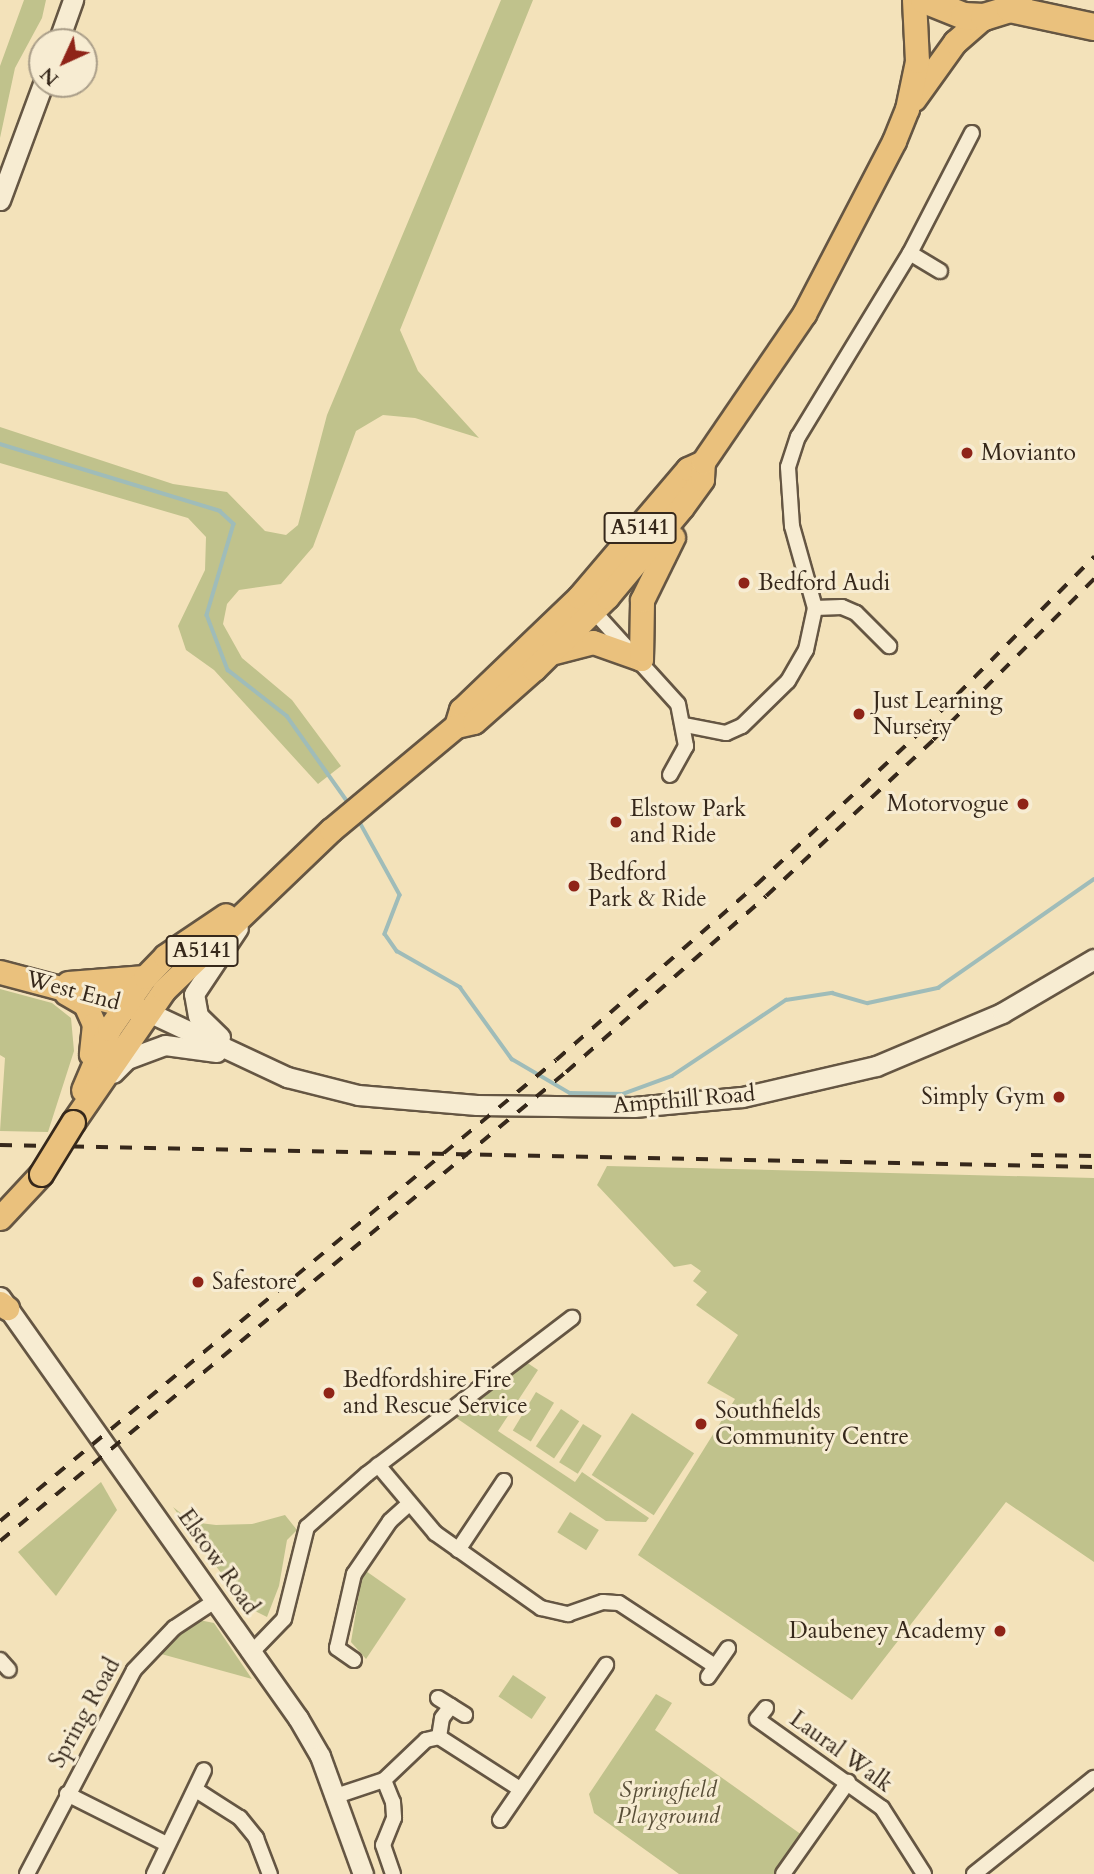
<!DOCTYPE html>
<style>
body{margin:0}
#map{position:relative;width:1094px;height:1874px;overflow:hidden;background:#f3e2ba;font-family:Cardo,serif}
div>[style]{position:absolute}
.green>*{inset:0;background:#c0c28c;transform-origin:0 0}
.stream>*{height:3.5px;margin:-1.75px;padding:0 1.75px;transform-origin:1.75px;border-radius:1.75px;background:#9fbcb9}
.roads{filter:drop-shadow(2px 0 #655643) drop-shadow(-2px 0 #655643) drop-shadow(0 2px #655643) drop-shadow(0 -2px #655643)}
.street>*{height:14px;margin:-7px;padding:0 7px;transform-origin:7px;border-radius:7px;background:#f7ecd2}
.secondary>*{height:19px;margin:-9.5px;padding:0 9.5px;transform-origin:9.5px;border-radius:9.5px;background:#f7ecd2}
.primary>*{height:23px;margin:-11.5px;padding:0 11.5px;transform-origin:11.5px;border-radius:11.5px;background:#eac17d}
.highway>*{height:26px;margin:-13px;padding:0 13px;transform-origin:13px;border-radius:13px;background:#eac17d}
.rail>*{height:3.5px;margin-top:-1.75px;transform-origin:0;background:repeating-linear-gradient(90deg,#36281b 0 12px,transparent 0 24px)}
.bridges{filter:drop-shadow(2px 0 #36281b) drop-shadow(-2px 0 #36281b) drop-shadow(0 2px #36281b) drop-shadow(0 -2px #36281b)}
.primary-bridge>*{height:23px;margin:-11.5px;padding:0 11.5px;transform-origin:11.5px;border-radius:11.5px;background:#eac17d}
.dots>*{width:19px;height:19px;translate:-50% -50%;box-sizing:border-box;border:4px solid #f7ecd2;border-radius:50%}
span{translate:-50% -50%;white-space:nowrap;text-align:center;line-height:1.15;-webkit-text-stroke:6px #f7ecd2;paint-order:stroke}
.shield-label span{padding:2px 5px;background:#f7ecd2;border:2px solid;border-radius:5px;-webkit-text-stroke-width:0}
.shield-label{font-size:21px;color:#36281b;font-weight:700}
.poi-label{font-size:23px;color:#36281b}
.left{translate:0 -50%;text-align:left}
.right{translate:-100% -50%;text-align:right}
.street-label{font-size:23px;color:#36281b}
.park-label{font-size:23px;color:#584e37;font-style:italic}
.north{position:absolute;left:28px;top:28px;width:70px;height:70px;box-sizing:border-box;background:#f7ecd2;border:2px solid #aa9e89;border-radius:50%;rotate:225deg;font-size:19px;font-weight:700;line-height:28px;text-align:center;color:#36281b}
.north::after{content:'';display:block;margin:auto;width:24px;height:32px;background:#8f2418;clip-path:polygon(50% 0,100% 100%,50% 72%,0 100%)}
</style>
<div id="map">
<div class="green">
<div style="clip-path:polygon(24px 0,46px 0,42px 18px,15px 68px,0 138px,0 66px)"></div>
<div style="clip-path:polygon(501px 0,533px 0,400px 330px,418px 371px,479px 438px,415px 418px,383px 415px,356px 431px,313px 547px,281px 584px,239px 590px,227px 604px,223px 624px,242px 658px,292px 700px,341px 766px,318px 784px,214px 670px,186px 650px,178px 626px,205px 570px,206px 537px,188px 518px,0 463px,0 427px,173px 484px,227px 492px,265px 531px,286px 535px,298px 525px,327px 415px)"></div>
<div style="clip-path:polygon(0 989px,52px 1003px,71px 1018px,74px 1051px,48px 1132px,0 1131px,5px 1058px,0 1055px)"></div>
<div style="clip-path:polygon(607px 1166px,1094px 1178px,1094px 1562px,1006px 1502px,852px 1700px,638px 1555px,735px 1399px,707px 1383px,738px 1335px,696px 1305px,707px 1292px,693px 1281px,701px 1271px,691px 1264px,674px 1267px,597px 1185px)"></div>
<div style="clip-path:polygon(523px 1360px,538px 1370px,498px 1431px,575px 1482px,582px 1472px,649px 1518px,646px 1522px,606px 1521px,452px 1415px)"></div>
<div style="left:536px;top:1392px;width:21px;height:45px;rotate:31deg"></div>
<div style="left:561px;top:1409px;width:22px;height:45px;rotate:34deg"></div>
<div style="left:632px;top:1413px;width:74px;height:74px;rotate:33deg"></div>
<div style="left:583px;top:1424px;width:22px;height:45px;rotate:32deg"></div>
<div style="clip-path:polygon(101px 1482px,117px 1510px,56px 1596px,18px 1552px)"></div>
<div style="clip-path:polygon(173px 1507px,192px 1522px,216px 1525px,252px 1524px,285px 1515px,297px 1530px,287px 1540px,279px 1586px,267px 1617px,245px 1606px)"></div>
<div style="left:570px;top:1512px;width:34px;height:24px;rotate:32deg"></div>
<div style="clip-path:polygon(363px 1569px,406px 1599px,366px 1659px,351px 1642px)"></div>
<div style="clip-path:polygon(199px 1620px,214px 1623px,252px 1679px,154px 1652px)"></div>
<div style="left:513px;top:1675px;width:40px;height:26px;rotate:34deg"></div>
<div style="clip-path:polygon(656px 1694px,672px 1703px,655px 1730px,802px 1835px,774px 1874px,679px 1874px,594px 1813px,589px 1794px)"></div>
</div>
<div class="stream">
<div style="left:0;top:444px;width:230px;rotate:16.9deg"></div>
<div style="left:220px;top:511px;width:19px;rotate:43deg"></div>
<div style="left:234px;top:524px;width:95px;rotate:106.5deg"></div>
<div style="left:207px;top:615px;width:59px;rotate:69.1deg"></div>
<div style="left:228px;top:670px;width:75px;rotate:37.9deg"></div>
<div style="left:287px;top:716px;width:109px;rotate:54.7deg"></div>
<div style="left:357px;top:817px;width:89px;rotate:61.1deg"></div>
<div style="left:400px;top:895px;width:42px;rotate:111deg"></div>
<div style="left:385px;top:934px;width:21px;rotate:55deg"></div>
<div style="left:397px;top:951px;width:73px;rotate:29.7deg"></div>
<div style="left:460px;top:987px;width:89px;rotate:54.2deg"></div>
<div style="left:512px;top:1059px;width:67px;rotate:30.4deg"></div>
<div style="left:570px;top:1093px;width:53px;rotate:1.1deg"></div>
<div style="left:623px;top:1094px;width:52px;rotate:-20.2deg"></div>
<div style="left:672px;top:1076px;width:137px;rotate:-33.7deg"></div>
<div style="left:786px;top:1000px;width:47px;rotate:-8.7deg"></div>
<div style="left:832px;top:993px;width:37px;rotate:16deg"></div>
<div style="left:868px;top:1003px;width:72px;rotate:-12.1deg"></div>
<div style="left:938px;top:988px;width:190px;rotate:-34.9deg"></div>
</div>
<div class="roads">
<div class="street">
<div style="left:910px;top:253px;width:35px;rotate:31deg"></div>
<div style="left:589px;top:606px;width:132px;rotate:47.8deg"></div>
<div style="left:678px;top:704px;width:43px;rotate:79.2deg"></div>
<div style="left:686px;top:746px;width:33px;rotate:119deg"></div>
<div style="left:815px;top:608px;width:27px;rotate:-2deg"></div>
<div style="left:842px;top:607px;width:15px;rotate:23deg"></div>
<div style="left:856px;top:613px;width:47px;rotate:45deg"></div>
<div style="left:685px;top:725px;width:42px;rotate:11deg"></div>
<div style="left:726px;top:733px;width:17px;rotate:-24deg"></div>
<div style="left:742px;top:726px;width:64px;rotate:-44.4deg"></div>
<div style="left:788px;top:681px;width:36px;rotate:-60deg"></div>
<div style="left:806px;top:650px;width:43px;rotate:-77.9deg"></div>
<div style="left:815px;top:608px;width:85px;rotate:-105.7deg"></div>
<div style="left:792px;top:526px;width:59px;rotate:-93.9deg"></div>
<div style="left:788px;top:467px;width:32px;rotate:-72deg"></div>
<div style="left:798px;top:437px;width:215px;rotate:-58.7deg"></div>
<div style="left:910px;top:253px;width:135px;rotate:-62.7deg"></div>
<div style="left:378px;top:1465px;width:89px;rotate:50deg"></div>
<div style="left:435px;top:1533px;width:130px;rotate:35.3deg"></div>
<div style="left:541px;top:1608px;width:28px;rotate:13deg"></div>
<div style="left:568px;top:1614px;width:37px;rotate:-19deg"></div>
<div style="left:603px;top:1602px;width:16px;rotate:4deg"></div>
<div style="left:619px;top:1603px;width:115px;rotate:33.3deg"></div>
<div style="left:458px;top:1550px;width:83px;rotate:-56.3deg"></div>
<div style="left:252px;top:1652px;width:46px;rotate:-45.9deg"></div>
<div style="left:284px;top:1619px;width:95px;rotate:-76deg"></div>
<div style="left:307px;top:1527px;width:80px;rotate:-41.5deg"></div>
<div style="left:367px;top:1474px;width:258px;rotate:-37.3deg"></div>
<div style="left:0;top:1660px;width:13px;rotate:48deg"></div>
<div style="left:354px;top:1660px;width:21px;rotate:-145deg"></div>
<div style="left:337px;top:1648px;width:76px;rotate:-77.1deg"></div>
<div style="left:354px;top:1574px;width:64px;rotate:-55.8deg"></div>
<div style="left:390px;top:1521px;width:25px;rotate:-42deg"></div>
<div style="left:708px;top:1677px;width:35px;rotate:-55deg"></div>
<div style="left:438px;top:1698px;width:32px;rotate:32deg"></div>
<div style="left:766px;top:1708px;width:14px;rotate:129deg"></div>
<div style="left:757px;top:1719px;width:153px;rotate:35.5deg"></div>
<div style="left:882px;top:1808px;width:78px;rotate:57.5deg"></div>
<div style="left:439px;top:1737px;width:19px;rotate:-81deg"></div>
<div style="left:442px;top:1718px;width:15px;rotate:-53deg"></div>
<div style="left:384px;top:1780px;width:24px;rotate:68deg"></div>
<div style="left:393px;top:1802px;width:16px;rotate:86deg"></div>
<div style="left:394px;top:1818px;width:29px;rotate:112deg"></div>
<div style="left:383px;top:1845px;width:31px;rotate:71deg"></div>
<div style="left:196px;top:1790px;width:52px;rotate:32.5deg"></div>
<div style="left:240px;top:1818px;width:26px;rotate:51deg"></div>
<div style="left:256px;top:1838px;width:39px;rotate:69deg"></div>
<div style="left:67px;top:1794px;width:112px;rotate:26.6deg"></div>
<div style="left:336px;top:1796px;width:51px;rotate:-18.4deg"></div>
<div style="left:384px;top:1780px;width:58px;rotate:-43.6deg"></div>
<div style="left:426px;top:1740px;width:13px;rotate:-13deg"></div>
<div style="left:439px;top:1737px;width:96px;rotate:32.7deg"></div>
<div style="left:500px;top:1820px;width:188px;rotate:-55.6deg"></div>
<div style="left:27px;top:1874px;width:230px;rotate:-62.3deg"></div>
<div style="left:134px;top:1670px;width:58px;rotate:-46.4deg"></div>
<div style="left:174px;top:1628px;width:49px;rotate:-33.4deg"></div>
<div style="left:154px;top:1874px;width:115px;rotate:-64.3deg"></div>
<div style="left:783px;top:1874px;width:113px;rotate:-54.8deg"></div>
<div style="left:974px;top:1874px;width:154px;rotate:-38.7deg"></div>
</div>
<div class="secondary">
<div style="left:58px;top:42px;width:45px;rotate:-70.3deg"></div>
<div style="left:0;top:200px;width:124px;rotate:-69.7deg"></div>
<div style="left:146px;top:1011px;width:156px;rotate:25.1deg"></div>
<div style="left:287px;top:1077px;width:73px;rotate:14.2deg"></div>
<div style="left:358px;top:1095px;width:119px;rotate:4.8deg"></div>
<div style="left:477px;top:1105px;width:157px;rotate:0.7deg"></div>
<div style="left:634px;top:1107px;width:108px;rotate:-5.3deg"></div>
<div style="left:742px;top:1097px;width:138px;rotate:-13deg"></div>
<div style="left:876px;top:1066px;width:137px;rotate:-22.8deg"></div>
<div style="left:1002px;top:1013px;width:107px;rotate:-30.4deg"></div>
<div style="left:220px;top:1037px;width:30px;rotate:-136deg"></div>
<div style="left:198px;top:1016px;width:22px;rotate:-100deg"></div>
<div style="left:194px;top:994px;width:79px;rotate:-56.3deg"></div>
<div style="left:113px;top:1073px;width:20px;rotate:-45deg"></div>
<div style="left:127px;top:1059px;width:40px;rotate:-20.2deg"></div>
<div style="left:165px;top:1045px;width:52px;rotate:7.7deg"></div>
<div style="left:0;top:1297px;width:516px;rotate:54.71deg"></div>
<div style="left:298px;top:1718px;width:44px;rotate:59.9deg"></div>
<div style="left:320px;top:1756px;width:126px;rotate:70deg"></div>
</div>
<div class="primary">
<div style="left:914px;top:99px;width:70px;rotate:-54.3deg"></div>
<div style="left:955px;top:42px;width:38px;rotate:-41deg"></div>
<div style="left:554px;top:652px;width:40px;rotate:-14.4deg"></div>
<div style="left:593px;top:642px;width:51px;rotate:19.5deg"></div>
<div style="left:641px;top:659px;width:59px;rotate:-89deg"></div>
<div style="left:642px;top:600px;width:70px;rotate:-63.8deg"></div>
<div style="left:456px;top:726px;width:17px;rotate:-73deg"></div>
<div style="left:461px;top:710px;width:163px;rotate:-43.8deg"></div>
<div style="left:579px;top:597px;width:168px;rotate:-49.6deg"></div>
<div style="left:688px;top:469px;width:17px;rotate:-25deg"></div>
<div style="left:0;top:972px;width:141px;rotate:14.8deg"></div>
<div style="left:68px;top:983px;width:77px;rotate:-4.5deg"></div>
<div style="left:66px;top:993px;width:22px;rotate:30deg"></div>
<div style="left:85px;top:1004px;width:22px;rotate:66deg"></div>
<div style="left:94px;top:1024px;width:30px;rotate:96deg"></div>
<div style="left:83px;top:1090px;width:66px;rotate:-66.9deg"></div>
<div style="left:109px;top:1029px;width:63px;rotate:-55.3deg"></div>
<div style="left:145px;top:977px;width:29px;rotate:-46deg"></div>
<div style="left:165px;top:956px;width:73px;rotate:-33.9deg"></div>
<div style="left:73px;top:1122px;width:160px;rotate:-55.4deg"></div>
<div style="left:164px;top:990px;width:231px;rotate:-43.8deg"></div>
<div style="left:331px;top:830px;width:163px;rotate:-39.8deg"></div>
<div style="left:456px;top:726px;width:18px;rotate:-13deg"></div>
<div style="left:474px;top:722px;width:80px;rotate:-41.5deg"></div>
<div style="left:534px;top:669px;width:103px;rotate:-44.6deg"></div>
<div style="left:607px;top:597px;width:117px;rotate:-50.2deg"></div>
<div style="left:682px;top:507px;width:34px;rotate:-54deg"></div>
<div style="left:702px;top:479px;width:17px;rotate:-87deg"></div>
<div style="left:703px;top:462px;width:179px;rotate:-55.7deg"></div>
<div style="left:804px;top:314px;width:195px;rotate:-62.5deg"></div>
<div style="left:894px;top:141px;width:35px;rotate:-68deg"></div>
<div style="left:907px;top:109px;width:49px;rotate:-78.2deg"></div>
<div style="left:917px;top:61px;width:61px;rotate:-92.8deg"></div>
<div style="left:0;top:1218px;width:60px;rotate:-47deg"></div>
<div style="left:0;top:1303px;width:9px;rotate:36deg"></div>
</div>
<div class="highway">
<div style="left:924px;top:0;width:43px;rotate:21.8deg"></div>
<div style="left:964px;top:16px;width:20px;rotate:3deg"></div>
<div style="left:984px;top:17px;width:27px;rotate:-17deg"></div>
<div style="left:1010px;top:9px;width:13px;rotate:-45deg"></div>
<div style="left:1010px;top:9px;width:86px;rotate:12.1deg"></div>
</div>
</div>
<div class="rail">
<div style="left:0;top:1145px;width:1094px;rotate:1.15deg"></div>
<div style="left:1031px;top:1155px;width:63px;rotate:0.9deg"></div>
<div style="left:0;top:1521px;width:722px;rotate:-39.66deg"></div>
<div style="left:556px;top:1060px;width:266px;rotate:-41.2deg"></div>
<div style="left:756px;top:885px;width:229px;rotate:-43deg"></div>
<div style="left:923px;top:729px;width:243px;rotate:-45.2deg"></div>
<div style="left:0;top:1541px;width:735px;rotate:-39.65deg"></div>
<div style="left:566px;top:1072px;width:266px;rotate:-41.3deg"></div>
<div style="left:766px;top:896px;width:229px;rotate:-43deg"></div>
<div style="left:933px;top:740px;width:228px;rotate:-45deg"></div>
</div>
<div class="bridges">
<div class="primary-bridge">
<div style="left:41px;top:1174px;width:61px;rotate:-58.4deg"></div>
</div>
</div>
<div class="dots">
<div style="left:967px;top:453px;background:#8f2418"></div>
<div style="left:744px;top:583px;background:#8f2418"></div>
<div style="left:859px;top:714px;background:#8f2418"></div>
<div style="left:1023px;top:804px;background:#8f2418"></div>
<div style="left:616px;top:822px;background:#8f2418"></div>
<div style="left:574px;top:886px;background:#8f2418"></div>
<div style="left:1059px;top:1097px;background:#8f2418"></div>
<div style="left:198px;top:1282px;background:#8f2418"></div>
<div style="left:329px;top:1393px;background:#8f2418"></div>
<div style="left:701px;top:1424px;background:#8f2418"></div>
<div style="left:1000px;top:1631px;background:#8f2418"></div>
</div>
<div class="shield-label">
<span style="left:640px;top:528px">A5141</span>
<span style="left:202px;top:951px">A5141</span>
</div>
<div class="poi-label">
<span class="left" style="left:981px;top:453px">Movianto</span>
<span class="left" style="left:758px;top:583px">Bedford Audi</span>
<span class="left" style="left:873px;top:714px">Just Learning<br>Nursery</span>
<span class="right" style="left:1009px;top:804px">Motorvogue</span>
<span class="left" style="left:630px;top:822px">Elstow Park<br>and Ride</span>
<span class="left" style="left:588px;top:886px">Bedford<br>Park &amp; Ride</span>
<span class="right" style="left:1045px;top:1097px">Simply Gym</span>
<span class="left" style="left:212px;top:1282px">Safestore</span>
<span class="left" style="left:343px;top:1393px">Bedfordshire Fire<br>and Rescue Service</span>
<span class="left" style="left:715px;top:1424px">Southfields<br>Community Centre</span>
<span class="right" style="left:986px;top:1631px">Daubeney Academy</span>
</div>
<div class="street-label">
<span style="left:73px;top:991px;rotate:15deg">West End</span>
<span style="left:684px;top:1100px;rotate:-5deg">Ampthill Road</span>
<span style="left:218px;top:1562px;rotate:55deg">Elstow Road</span>
<span style="left:85px;top:1713px;rotate:-61deg">Spring Road</span>
<span style="left:841px;top:1752px;rotate:36deg">Laural Walk</span>
</div>
<div class="park-label">
<span style="left:668px;top:1803px">Springfield<br>Playground</span>
</div>
<div class="north">N</div>
</div>
